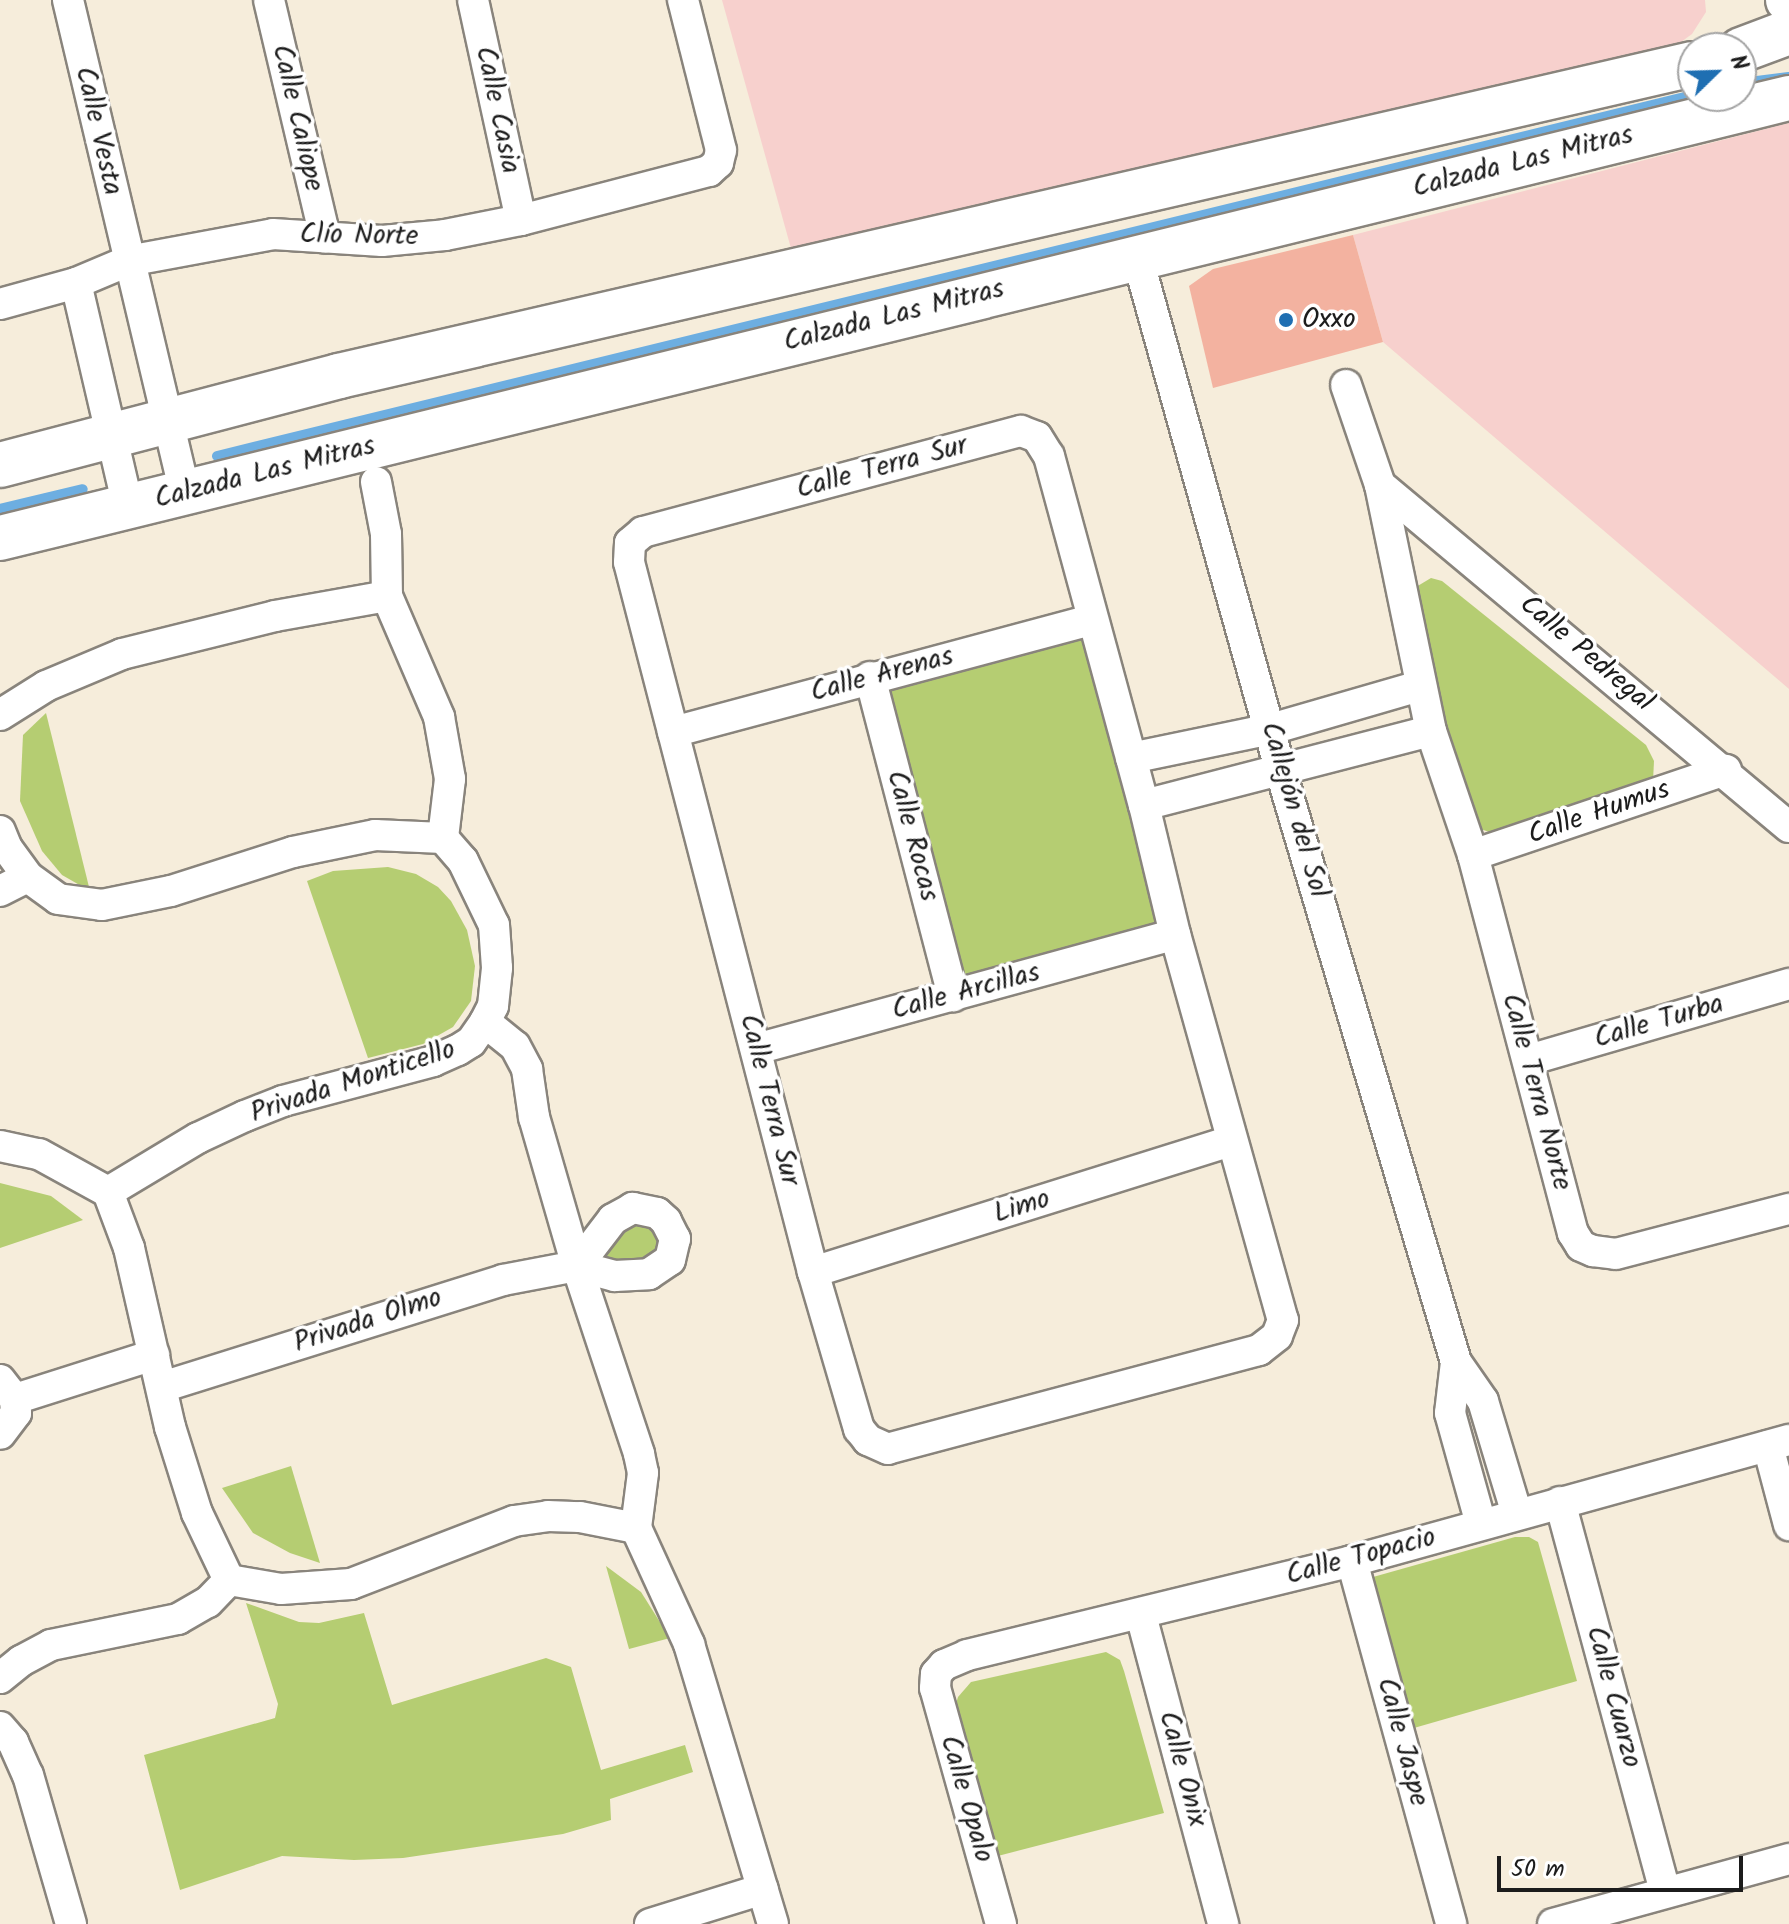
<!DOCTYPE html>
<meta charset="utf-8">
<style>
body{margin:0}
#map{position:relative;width:1789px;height:1924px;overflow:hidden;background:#f6eddb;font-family:Kalam,sans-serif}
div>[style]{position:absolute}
.built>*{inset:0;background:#f7d0cd}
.green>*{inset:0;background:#b5cd72;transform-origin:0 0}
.stream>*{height:10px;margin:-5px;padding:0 5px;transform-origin:5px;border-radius:5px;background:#6daee1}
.building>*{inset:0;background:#f3b2a0}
.roads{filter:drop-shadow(2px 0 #89847c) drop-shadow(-2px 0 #89847c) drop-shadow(0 2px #89847c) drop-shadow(0 -2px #89847c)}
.street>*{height:30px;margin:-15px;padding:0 15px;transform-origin:15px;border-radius:15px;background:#fff}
.secondary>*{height:44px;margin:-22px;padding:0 22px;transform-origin:22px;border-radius:22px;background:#fff}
.dots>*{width:22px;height:22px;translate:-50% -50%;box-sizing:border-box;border:4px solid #fff;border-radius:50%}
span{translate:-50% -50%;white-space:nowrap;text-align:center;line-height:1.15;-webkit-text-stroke:7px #fff;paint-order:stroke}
.street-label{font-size:28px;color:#1c1c1c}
.poi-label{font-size:28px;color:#1c1c1c}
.left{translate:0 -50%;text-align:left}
.north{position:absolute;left:1677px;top:32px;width:80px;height:80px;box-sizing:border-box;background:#fff;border:2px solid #a4a4a4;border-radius:50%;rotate:67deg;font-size:22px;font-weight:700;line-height:32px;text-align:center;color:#1c1c1c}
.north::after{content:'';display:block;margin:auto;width:28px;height:36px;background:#1f6fb2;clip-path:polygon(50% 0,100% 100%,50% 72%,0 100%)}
.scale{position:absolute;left:1497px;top:1856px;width:246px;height:36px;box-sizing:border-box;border:4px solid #1c1c1c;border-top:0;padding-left:10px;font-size:24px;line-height:28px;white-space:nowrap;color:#1c1c1c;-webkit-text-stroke:6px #fff;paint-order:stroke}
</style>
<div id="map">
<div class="built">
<div style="clip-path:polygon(722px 0,1705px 0,1706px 12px,1692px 34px,1666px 53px,792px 252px)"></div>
<div style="clip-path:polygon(1789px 123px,1789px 689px,1383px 342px,1353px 235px)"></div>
</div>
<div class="green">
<div style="clip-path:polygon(1431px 578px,1442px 581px,1646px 745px,1654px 761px,1653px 781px,1492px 833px,1472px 826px,1467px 818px,1411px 590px)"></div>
<div style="left:1092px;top:620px;width:325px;height:229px;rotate:75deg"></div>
<div style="clip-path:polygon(46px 713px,90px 891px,62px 875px,42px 851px,20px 801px,23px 735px)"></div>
<div style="clip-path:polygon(388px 867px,416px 874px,438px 887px,451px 901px,467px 930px,475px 966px,471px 1001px,453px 1027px,423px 1044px,368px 1058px,307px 881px,333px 871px)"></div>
<div style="clip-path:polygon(0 1183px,51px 1196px,83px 1220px,0 1248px)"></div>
<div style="clip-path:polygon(624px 1221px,664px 1225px,654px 1264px,600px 1268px,597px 1241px)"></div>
<div style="clip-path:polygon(291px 1466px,320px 1563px,290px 1553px,253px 1533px,222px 1488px)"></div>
<div style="clip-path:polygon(1515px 1537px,1529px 1537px,1538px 1542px,1577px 1681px,1407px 1730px,1366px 1579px)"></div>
<div style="clip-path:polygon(606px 1566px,641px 1592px,670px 1638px,629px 1649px)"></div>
<div style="clip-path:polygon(246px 1603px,299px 1622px,319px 1623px,364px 1613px,392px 1705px,546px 1658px,571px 1667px,601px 1770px,685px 1745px,693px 1772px,610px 1799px,611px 1820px,563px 1834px,403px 1858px,354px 1860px,282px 1856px,180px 1890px,144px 1755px,275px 1718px,278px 1704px)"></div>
<div style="clip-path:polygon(1106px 1652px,1120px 1660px,1124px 1671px,1164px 1813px,994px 1857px,955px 1707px,958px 1697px,971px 1682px)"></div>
</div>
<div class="stream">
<div style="left:1741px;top:83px;width:48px;rotate:-7.1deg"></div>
<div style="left:217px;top:456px;width:1520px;rotate:-13.74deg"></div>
<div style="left:0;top:509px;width:85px;rotate:-13.5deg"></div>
</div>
<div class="building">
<div style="clip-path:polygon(1353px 235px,1383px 342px,1213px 388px,1189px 286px,1213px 269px)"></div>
</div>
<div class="roads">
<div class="street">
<div style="left:68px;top:0;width:507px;rotate:76.65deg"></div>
<div style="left:269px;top:0;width:244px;rotate:76.7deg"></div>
<div style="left:473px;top:0;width:225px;rotate:77.7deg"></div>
<div style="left:1137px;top:256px;width:536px;rotate:74.41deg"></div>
<div style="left:1281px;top:772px;width:615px;rotate:73.48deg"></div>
<div style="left:1456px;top:1362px;width:47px;rotate:55.3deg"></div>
<div style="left:1483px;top:1401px;width:118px;rotate:73.3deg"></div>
<div style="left:76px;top:283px;width:230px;rotate:76.9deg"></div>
<div style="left:0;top:304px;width:79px;rotate:-15.4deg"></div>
<div style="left:76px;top:283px;width:56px;rotate:-22.9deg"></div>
<div style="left:128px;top:261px;width:147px;rotate:-10.5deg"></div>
<div style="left:273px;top:234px;width:109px;rotate:3.7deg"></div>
<div style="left:382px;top:241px;width:63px;rotate:-5.4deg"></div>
<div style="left:445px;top:235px;width:77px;rotate:-11.2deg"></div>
<div style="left:521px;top:220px;width:194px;rotate:-14.6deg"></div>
<div style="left:709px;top:171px;width:12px;rotate:-42deg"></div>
<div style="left:718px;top:163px;width:13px;rotate:-77deg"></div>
<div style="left:721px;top:150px;width:155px;rotate:-104.2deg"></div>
<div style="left:1346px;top:385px;width:106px;rotate:71.2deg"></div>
<div style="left:1380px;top:485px;width:251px;rotate:78.3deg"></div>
<div style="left:1431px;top:731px;width:131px;rotate:71.3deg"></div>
<div style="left:1473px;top:855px;width:391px;rotate:75.2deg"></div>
<div style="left:1573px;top:1233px;width:15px;rotate:58deg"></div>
<div style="left:1581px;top:1246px;width:13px;rotate:23deg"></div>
<div style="left:1593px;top:1251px;width:23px;rotate:7deg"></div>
<div style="left:1616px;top:1254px;width:179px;rotate:-14.6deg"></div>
<div style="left:1021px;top:431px;width:17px;rotate:21deg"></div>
<div style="left:1037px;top:437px;width:22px;rotate:58deg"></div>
<div style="left:1049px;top:456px;width:362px;rotate:74.8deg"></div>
<div style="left:1144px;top:805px;width:133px;rotate:76.5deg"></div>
<div style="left:1175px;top:934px;width:401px;rotate:74.4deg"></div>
<div style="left:1283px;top:1320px;width:17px;rotate:111deg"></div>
<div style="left:1277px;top:1336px;width:23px;rotate:142deg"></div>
<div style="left:1259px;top:1350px;width:384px;rotate:165.1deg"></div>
<div style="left:888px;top:1449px;width:22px;rotate:-156deg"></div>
<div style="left:868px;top:1440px;width:14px;rotate:-129deg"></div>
<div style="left:859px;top:1429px;width:164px;rotate:-106.3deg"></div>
<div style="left:813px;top:1272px;width:733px;rotate:-104.53deg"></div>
<div style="left:629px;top:562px;width:19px;rotate:-87deg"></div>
<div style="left:630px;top:543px;width:17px;rotate:-40deg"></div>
<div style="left:643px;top:532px;width:391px;rotate:-15deg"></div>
<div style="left:376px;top:482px;width:53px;rotate:79.1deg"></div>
<div style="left:386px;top:534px;width:62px;rotate:89.1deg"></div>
<div style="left:387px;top:596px;width:132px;rotate:66.7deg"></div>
<div style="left:439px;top:717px;width:63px;rotate:79.9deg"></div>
<div style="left:450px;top:779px;width:59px;rotate:96.8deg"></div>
<div style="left:443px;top:838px;width:30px;rotate:49deg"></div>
<div style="left:463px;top:861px;width:71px;rotate:64.2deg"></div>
<div style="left:494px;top:925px;width:43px;rotate:86deg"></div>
<div style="left:497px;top:968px;width:38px;rotate:96deg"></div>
<div style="left:493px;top:1006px;width:18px;rotate:117deg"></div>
<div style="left:485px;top:1022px;width:38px;rotate:39deg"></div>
<div style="left:515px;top:1046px;width:26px;rotate:62deg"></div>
<div style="left:527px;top:1069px;width:49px;rotate:81.7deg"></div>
<div style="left:534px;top:1117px;width:155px;rotate:73.9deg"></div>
<div style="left:577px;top:1266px;width:198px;rotate:71.7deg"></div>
<div style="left:639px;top:1454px;width:19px;rotate:78deg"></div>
<div style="left:643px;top:1473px;width:55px;rotate:97.3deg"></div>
<div style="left:636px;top:1528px;width:128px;rotate:65.4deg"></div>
<div style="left:689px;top:1644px;width:292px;rotate:73.3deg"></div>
<div style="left:1380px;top:485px;width:533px;rotate:39.9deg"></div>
<div style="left:870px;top:677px;width:330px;rotate:75.4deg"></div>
<div style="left:0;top:715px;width:54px;rotate:-32.2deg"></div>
<div style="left:46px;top:686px;width:82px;rotate:-22.8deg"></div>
<div style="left:122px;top:654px;width:158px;rotate:-13.9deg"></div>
<div style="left:275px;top:616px;width:114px;rotate:-10.1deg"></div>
<div style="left:673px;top:732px;width:434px;rotate:-15deg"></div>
<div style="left:1131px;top:758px;width:143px;rotate:-11.7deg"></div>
<div style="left:1271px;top:729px;width:154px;rotate:-16.2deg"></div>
<div style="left:1144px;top:805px;width:296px;rotate:-14.5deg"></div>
<div style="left:0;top:831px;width:18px;rotate:68deg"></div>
<div style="left:7px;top:848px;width:36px;rotate:54deg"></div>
<div style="left:28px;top:877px;width:37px;rotate:36deg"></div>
<div style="left:58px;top:899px;width:44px;rotate:7.8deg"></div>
<div style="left:102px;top:905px;width:70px;rotate:-11.5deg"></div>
<div style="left:171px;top:891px;width:128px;rotate:-17.7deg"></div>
<div style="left:293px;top:852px;width:84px;rotate:-11.7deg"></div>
<div style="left:375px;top:835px;width:68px;rotate:2.5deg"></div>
<div style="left:1473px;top:855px;width:267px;rotate:-18.6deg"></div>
<div style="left:0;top:891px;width:31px;rotate:-27deg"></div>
<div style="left:756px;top:1049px;width:434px;rotate:-15.3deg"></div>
<div style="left:1529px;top:1060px;width:271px;rotate:-16.3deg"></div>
<div style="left:0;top:1146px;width:40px;rotate:12deg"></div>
<div style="left:39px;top:1154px;width:79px;rotate:28.8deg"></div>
<div style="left:108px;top:1192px;width:105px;rotate:-31deg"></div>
<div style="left:198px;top:1138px;width:52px;rotate:-25.1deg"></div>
<div style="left:245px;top:1116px;width:41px;rotate:-21.5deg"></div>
<div style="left:283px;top:1101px;width:155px;rotate:-14.9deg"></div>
<div style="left:433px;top:1061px;width:27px;rotate:-24deg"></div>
<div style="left:458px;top:1050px;width:15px;rotate:-32deg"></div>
<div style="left:471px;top:1042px;width:24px;rotate:-55deg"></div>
<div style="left:108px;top:1192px;width:60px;rotate:69.4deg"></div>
<div style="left:129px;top:1248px;width:184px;rotate:77.1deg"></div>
<div style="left:170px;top:1427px;width:90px;rotate:72.6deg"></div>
<div style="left:197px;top:1513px;width:74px;rotate:64.5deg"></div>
<div style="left:813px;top:1272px;width:438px;rotate:-17.4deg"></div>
<div style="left:1456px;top:1362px;width:51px;rotate:96.7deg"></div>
<div style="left:1450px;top:1413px;width:115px;rotate:74.4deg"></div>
<div style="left:0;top:1380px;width:24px;rotate:52deg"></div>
<div style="left:15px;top:1399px;width:14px;rotate:86deg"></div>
<div style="left:16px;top:1413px;width:26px;rotate:127deg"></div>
<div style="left:162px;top:1387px;width:357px;rotate:-17.4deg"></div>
<div style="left:503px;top:1280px;width:75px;rotate:-10.7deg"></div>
<div style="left:577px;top:1266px;width:39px;rotate:15deg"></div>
<div style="left:615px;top:1276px;width:34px;rotate:-3deg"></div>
<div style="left:649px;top:1274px;width:25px;rotate:-34deg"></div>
<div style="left:670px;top:1260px;width:22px;rotate:-77deg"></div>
<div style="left:675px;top:1239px;width:20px;rotate:-117deg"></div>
<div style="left:666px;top:1221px;width:12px;rotate:-138deg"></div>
<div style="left:657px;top:1213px;width:25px;rotate:-168deg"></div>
<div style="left:633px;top:1208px;width:23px;rotate:151deg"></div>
<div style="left:613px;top:1219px;width:59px;rotate:127.5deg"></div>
<div style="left:15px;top:1399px;width:146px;rotate:-17.6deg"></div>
<div style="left:1768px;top:1446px;width:82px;rotate:75.1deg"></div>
<div style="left:1560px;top:1502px;width:404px;rotate:74.9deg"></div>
<div style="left:1352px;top:1561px;width:376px;rotate:74.7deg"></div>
<div style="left:1141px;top:1615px;width:320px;rotate:75.1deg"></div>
<div style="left:0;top:1678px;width:27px;rotate:-39deg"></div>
<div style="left:21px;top:1661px;width:34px;rotate:-28deg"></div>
<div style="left:51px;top:1645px;width:130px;rotate:-11.6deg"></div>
<div style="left:178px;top:1619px;width:34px;rotate:-30deg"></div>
<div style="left:208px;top:1602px;width:30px;rotate:-46deg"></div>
<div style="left:229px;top:1580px;width:53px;rotate:9.8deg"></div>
<div style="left:281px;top:1589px;width:70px;rotate:-4.1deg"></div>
<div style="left:351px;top:1584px;width:175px;rotate:-21.1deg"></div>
<div style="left:514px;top:1521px;width:34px;rotate:-8deg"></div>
<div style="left:548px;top:1516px;width:32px;rotate:2deg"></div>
<div style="left:580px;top:1517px;width:57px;rotate:11.1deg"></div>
<div style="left:0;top:1727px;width:20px;rotate:49deg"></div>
<div style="left:13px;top:1742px;width:36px;rotate:66deg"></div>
<div style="left:28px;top:1775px;width:155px;rotate:73.9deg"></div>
<div style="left:650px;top:1924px;width:118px;rotate:-17.2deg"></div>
<div style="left:1001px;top:1924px;width:245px;rotate:-105.6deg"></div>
<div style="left:935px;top:1688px;width:14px;rotate:-86deg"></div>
<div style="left:936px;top:1674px;width:12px;rotate:-48deg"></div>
<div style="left:944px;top:1665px;width:25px;rotate:-23deg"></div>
<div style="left:967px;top:1655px;width:396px;rotate:-13.7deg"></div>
<div style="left:1352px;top:1561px;width:453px;rotate:-15.5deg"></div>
<div style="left:1553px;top:1924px;width:245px;rotate:-15.4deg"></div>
</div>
<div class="secondary">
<div style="left:1788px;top:0;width:1px;rotate:45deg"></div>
<div style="left:1741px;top:50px;width:51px;rotate:-20.6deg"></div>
<div style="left:0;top:465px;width:350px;rotate:-14.7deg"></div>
<div style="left:339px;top:376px;width:1389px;rotate:-12.98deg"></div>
<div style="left:0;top:538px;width:1842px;rotate:-13.82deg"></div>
</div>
</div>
<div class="dots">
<div style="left:1286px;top:320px;background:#1f6fb2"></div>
</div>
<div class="street-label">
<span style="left:497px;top:110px;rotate:78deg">Calle Casia</span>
<span style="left:297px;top:118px;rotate:77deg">Calle Caliope</span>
<span style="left:98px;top:131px;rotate:77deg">Calle Vesta</span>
<span style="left:1523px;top:162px;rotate:-14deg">Calzada Las Mitras</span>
<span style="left:359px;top:236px;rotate:1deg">Clío Norte</span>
<span style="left:894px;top:316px;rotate:-14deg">Calzada Las Mitras</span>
<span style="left:882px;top:468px;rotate:-15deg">Calle Terra Sur</span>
<span style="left:265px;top:473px;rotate:-14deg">Calzada Las Mitras</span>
<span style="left:1586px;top:654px;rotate:40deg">Calle Pedregal</span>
<span style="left:882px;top:675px;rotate:-15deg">Calle Arenas</span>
<span style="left:1294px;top:810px;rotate:74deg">Callejón del Sol</span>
<span style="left:1599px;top:813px;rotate:-19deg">Calle Humus</span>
<span style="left:912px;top:836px;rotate:75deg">Calle Rocas</span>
<span style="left:966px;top:992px;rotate:-15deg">Calle Arcillas</span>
<span style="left:1659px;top:1022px;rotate:-16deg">Calle Turba</span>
<span style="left:353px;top:1082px;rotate:-18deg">Privada Monticello</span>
<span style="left:1536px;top:1092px;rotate:75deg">Calle Terra Norte</span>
<span style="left:769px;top:1100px;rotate:76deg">Calle Terra Sur</span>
<span style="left:1022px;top:1207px;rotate:-17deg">Limo</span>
<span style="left:368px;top:1321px;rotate:-18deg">Privada Olmo</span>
<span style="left:1361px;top:1557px;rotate:-15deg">Calle Topacio</span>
<span style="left:1613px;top:1697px;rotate:75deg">Calle Cuarzo</span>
<span style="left:1402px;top:1742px;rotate:75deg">Calle Jaspe</span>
<span style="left:1182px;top:1769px;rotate:75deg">Calle Onix</span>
<span style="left:966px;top:1799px;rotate:74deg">Calle Opalo</span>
</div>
<div class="poi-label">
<span class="left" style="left:1302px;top:320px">Oxxo</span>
</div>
<div class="north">N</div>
<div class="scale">50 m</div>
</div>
